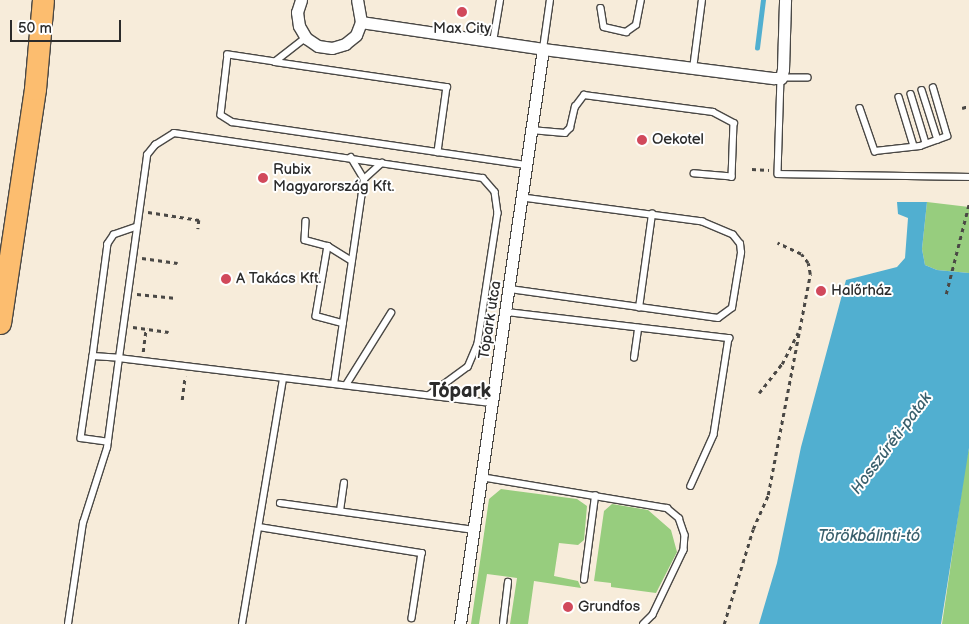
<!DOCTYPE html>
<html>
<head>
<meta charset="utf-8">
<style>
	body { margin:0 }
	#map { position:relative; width:969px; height:624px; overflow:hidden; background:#f7ecda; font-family:"Balsamiq Sans",sans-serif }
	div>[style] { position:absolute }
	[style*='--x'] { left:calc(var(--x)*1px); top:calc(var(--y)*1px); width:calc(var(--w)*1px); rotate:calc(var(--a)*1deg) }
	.green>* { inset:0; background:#97cd7e }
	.water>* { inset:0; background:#51afd0 }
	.stream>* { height:4.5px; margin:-2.25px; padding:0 2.25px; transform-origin:2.25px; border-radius:2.25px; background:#51afd0 }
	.path>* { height:2.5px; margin-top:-1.25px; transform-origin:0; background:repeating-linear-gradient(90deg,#4a4845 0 4px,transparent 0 8px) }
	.roads { filter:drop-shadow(1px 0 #4a4845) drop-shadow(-1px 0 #4a4845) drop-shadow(0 1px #4a4845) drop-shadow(0 -1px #4a4845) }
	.service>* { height:5.5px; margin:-2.75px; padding:0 2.75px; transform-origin:2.75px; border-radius:2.75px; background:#fff }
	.minor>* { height:11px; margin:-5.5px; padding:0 5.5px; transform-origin:5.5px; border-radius:5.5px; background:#fff }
	.motorway>* { height:21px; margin:-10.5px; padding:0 10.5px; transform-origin:10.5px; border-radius:10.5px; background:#fcbd6f }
	.dots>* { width:14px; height:14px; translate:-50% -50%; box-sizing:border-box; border:2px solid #fff; border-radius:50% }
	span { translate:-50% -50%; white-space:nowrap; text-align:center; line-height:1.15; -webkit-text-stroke:4px #fff; paint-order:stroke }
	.poi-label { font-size:15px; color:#2b2b2b }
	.left { translate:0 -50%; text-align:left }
	.street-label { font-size:15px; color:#2b2b2b }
	.water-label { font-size:16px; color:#3a606d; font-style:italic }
	.district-label { font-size:20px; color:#2b2b2b; font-weight:700 }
	.scale { position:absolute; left:10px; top:20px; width:111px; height:22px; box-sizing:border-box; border:2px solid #2b2b2b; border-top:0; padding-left:6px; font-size:15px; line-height:18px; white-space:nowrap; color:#2b2b2b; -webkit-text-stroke:4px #fff; paint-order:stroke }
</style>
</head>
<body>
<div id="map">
	<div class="green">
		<div style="clip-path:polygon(927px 202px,969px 207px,969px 273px,937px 270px,925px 265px,922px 249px)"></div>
		<div style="clip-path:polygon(969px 448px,969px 624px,942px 624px,966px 461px)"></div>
		<div style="clip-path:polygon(501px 489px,577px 499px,587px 506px,584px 540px,578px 545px,559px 543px,554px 576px,578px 581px,581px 588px,534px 581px,528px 624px,510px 624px,517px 578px,487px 574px,479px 624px,471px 624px,489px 499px)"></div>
		<div style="clip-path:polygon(612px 504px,648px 510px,671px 530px,677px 552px,656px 593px,611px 587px,611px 583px,594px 581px,604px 511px)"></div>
	</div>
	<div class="water">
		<div style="clip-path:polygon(897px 202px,927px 202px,922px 249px,925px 265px,937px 270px,969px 273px,969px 448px,941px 624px,759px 624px,777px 563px,801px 447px,846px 280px,897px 267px,905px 258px,908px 218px,898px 214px)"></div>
	</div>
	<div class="stream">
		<div style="--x:757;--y:48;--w:48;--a:-82.9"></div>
	</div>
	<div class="path">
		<div style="--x:962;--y:108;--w:7;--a:-16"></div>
		<div style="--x:752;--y:169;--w:17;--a:3"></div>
		<div style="--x:148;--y:212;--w:52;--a:8.9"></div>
		<div style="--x:199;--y:220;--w:9;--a:96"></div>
		<div style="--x:142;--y:258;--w:36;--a:8"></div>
		<div style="--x:137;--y:294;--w:37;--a:6"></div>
		<div style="--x:946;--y:294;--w:93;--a:-75.7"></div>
		<div style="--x:133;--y:327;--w:36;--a:8"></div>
		<div style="--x:143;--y:352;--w:24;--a:-83"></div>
		<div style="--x:759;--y:393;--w:37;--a:-52"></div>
		<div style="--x:782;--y:364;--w:35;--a:-63"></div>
		<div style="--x:182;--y:400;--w:24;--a:-83"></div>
		<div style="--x:724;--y:624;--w:99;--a:-73"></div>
		<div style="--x:753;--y:529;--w:37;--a:-66"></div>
		<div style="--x:768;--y:495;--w:225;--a:-79.2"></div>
		<div style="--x:810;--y:274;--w:11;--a:-100"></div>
		<div style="--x:808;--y:263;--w:11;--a:-128"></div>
		<div style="--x:801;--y:254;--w:26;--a:-155"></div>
	</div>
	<div class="roads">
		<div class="service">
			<div style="--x:601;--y:8;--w:19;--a:81"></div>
			<div style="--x:604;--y:27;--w:23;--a:13"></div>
			<div style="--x:626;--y:32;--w:12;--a:-35"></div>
			<div style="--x:636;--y:25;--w:25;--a:-79"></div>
			<div style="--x:306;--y:38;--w:39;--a:142"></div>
			<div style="--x:275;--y:62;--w:48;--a:-171.5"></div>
			<div style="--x:228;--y:55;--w:60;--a:96.7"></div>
			<div style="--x:221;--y:115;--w:13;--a:32"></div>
			<div style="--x:232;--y:122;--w:297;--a:8.3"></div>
			<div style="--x:493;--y:42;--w:43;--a:-80.5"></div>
			<div style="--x:543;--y:49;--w:49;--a:-81.9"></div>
			<div style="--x:275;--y:62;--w:174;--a:8.3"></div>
			<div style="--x:447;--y:87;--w:66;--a:97.9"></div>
			<div style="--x:693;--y:69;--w:70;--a:-82.6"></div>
			<div style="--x:808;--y:78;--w:27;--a:180"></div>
			<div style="--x:781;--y:78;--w:96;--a:91.8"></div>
			<div style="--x:778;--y:174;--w:191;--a:0.9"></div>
			<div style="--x:922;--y:90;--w:52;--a:72.3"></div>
			<div style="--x:911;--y:94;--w:51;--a:73"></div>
			<div style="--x:899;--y:97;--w:51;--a:73"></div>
			<div style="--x:860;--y:108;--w:46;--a:70.8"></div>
			<div style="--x:875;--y:151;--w:45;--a:-6.3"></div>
			<div style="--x:920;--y:146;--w:29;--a:-20"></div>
			<div style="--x:947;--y:136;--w:50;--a:-106.3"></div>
			<div style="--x:531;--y:130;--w:34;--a:5"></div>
			<div style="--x:565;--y:133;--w:7;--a:-45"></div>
			<div style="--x:570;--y:128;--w:22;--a:-77"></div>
			<div style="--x:575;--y:107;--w:15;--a:-53"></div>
			<div style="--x:584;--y:95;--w:130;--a:7.5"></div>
			<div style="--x:713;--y:112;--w:24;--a:28"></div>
			<div style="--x:734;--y:123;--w:54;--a:92.1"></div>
			<div style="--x:732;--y:177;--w:38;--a:-175"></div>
			<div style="--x:351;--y:157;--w:26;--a:59"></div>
			<div style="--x:306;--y:221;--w:19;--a:93"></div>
			<div style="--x:305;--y:240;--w:24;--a:15"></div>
			<div style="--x:328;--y:246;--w:28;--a:32"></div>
			<div style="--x:137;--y:227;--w:24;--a:161"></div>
			<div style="--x:114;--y:235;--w:11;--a:124"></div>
			<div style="--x:108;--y:244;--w:113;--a:97.6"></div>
			<div style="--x:93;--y:356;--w:26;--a:4"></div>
			<div style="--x:119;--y:358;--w:205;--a:-82.1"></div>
			<div style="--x:147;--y:155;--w:13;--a:-51"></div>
			<div style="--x:155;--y:145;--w:22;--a:-32"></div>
			<div style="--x:174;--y:133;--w:312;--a:8.3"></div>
			<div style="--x:483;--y:178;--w:18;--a:49"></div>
			<div style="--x:495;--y:192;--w:21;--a:82"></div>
			<div style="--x:498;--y:213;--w:133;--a:98.7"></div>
			<div style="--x:478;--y:344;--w:25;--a:113"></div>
			<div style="--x:468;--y:367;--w:47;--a:143.6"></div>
			<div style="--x:328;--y:246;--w:71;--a:99.7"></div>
			<div style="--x:316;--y:316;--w:28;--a:15"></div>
			<div style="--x:510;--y:289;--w:210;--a:7.9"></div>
			<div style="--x:718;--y:318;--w:17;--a:-36"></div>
			<div style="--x:732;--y:308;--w:56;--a:-80.7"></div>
			<div style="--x:741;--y:253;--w:9;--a:-96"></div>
			<div style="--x:740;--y:244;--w:11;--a:-128"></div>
			<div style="--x:733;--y:235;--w:33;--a:-157"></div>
			<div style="--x:703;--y:222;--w:183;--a:-172.4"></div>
			<div style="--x:639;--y:308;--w:95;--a:-82.1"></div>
			<div style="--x:507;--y:312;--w:224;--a:6.7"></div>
			<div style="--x:729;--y:338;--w:98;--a:98.8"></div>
			<div style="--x:714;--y:435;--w:56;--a:114.3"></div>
			<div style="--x:93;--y:356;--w:83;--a:98.3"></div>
			<div style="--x:81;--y:438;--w:27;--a:8"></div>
			<div style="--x:634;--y:358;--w:30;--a:-82"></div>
			<div style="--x:334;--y:384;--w:207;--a:-81.7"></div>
			<div style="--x:364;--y:179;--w:24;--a:-42"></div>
			<div style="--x:346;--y:385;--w:85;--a:-58"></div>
			<div style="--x:481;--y:477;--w:189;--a:9.5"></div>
			<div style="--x:667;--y:508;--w:16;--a:40"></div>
			<div style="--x:679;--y:518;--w:18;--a:71"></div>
			<div style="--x:685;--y:535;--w:15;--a:94"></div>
			<div style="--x:684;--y:550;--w:72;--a:115.5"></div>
			<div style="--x:653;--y:615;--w:13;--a:135"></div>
			<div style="--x:280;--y:503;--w:196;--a:7.9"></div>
			<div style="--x:340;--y:511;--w:28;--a:-82"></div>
			<div style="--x:259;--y:527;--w:165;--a:9.1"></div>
			<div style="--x:422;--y:553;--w:66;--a:98.7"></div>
			<div style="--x:584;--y:580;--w:85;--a:-82.5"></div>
			<div style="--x:68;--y:624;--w:102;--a:-81.6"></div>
			<div style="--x:83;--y:523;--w:79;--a:-72.3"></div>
			<div style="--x:107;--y:448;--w:91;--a:-82.4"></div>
			<div style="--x:119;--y:358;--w:376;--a:6.9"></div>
			<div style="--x:242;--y:624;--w:248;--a:-80.5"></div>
			<div style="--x:503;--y:624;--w:42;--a:-83.2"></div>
		</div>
		<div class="minor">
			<div style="--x:301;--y:0;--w:13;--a:108"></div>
			<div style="--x:297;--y:12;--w:14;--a:82"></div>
			<div style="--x:299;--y:26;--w:14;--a:60"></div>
			<div style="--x:306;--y:38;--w:14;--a:34"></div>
			<div style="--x:318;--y:46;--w:14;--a:8"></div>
			<div style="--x:332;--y:48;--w:14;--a:-17"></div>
			<div style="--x:345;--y:44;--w:14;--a:-39"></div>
			<div style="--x:356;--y:35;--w:14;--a:-69"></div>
			<div style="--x:361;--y:22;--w:22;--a:-100"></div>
			<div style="--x:361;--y:22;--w:184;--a:8.4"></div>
			<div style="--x:543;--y:49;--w:233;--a:7.2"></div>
			<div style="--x:774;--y:78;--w:7;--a:0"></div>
			<div style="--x:781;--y:78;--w:9;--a:-77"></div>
			<div style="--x:783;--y:69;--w:69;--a:-88.3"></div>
			<div style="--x:460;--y:624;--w:581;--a:-81.79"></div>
		</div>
		<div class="motorway">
			<div style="--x:0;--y:323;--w:237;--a:-81.5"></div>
			<div style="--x:35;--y:89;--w:89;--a:-84.9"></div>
		</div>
	</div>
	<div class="dots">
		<div style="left:462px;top:12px;background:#d1495b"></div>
		<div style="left:642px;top:140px;background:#d1495b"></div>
		<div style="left:263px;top:178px;background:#d1495b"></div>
		<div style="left:226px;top:279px;background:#d1495b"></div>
		<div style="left:821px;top:291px;background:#d1495b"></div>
		<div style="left:568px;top:607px;background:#d1495b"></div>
	</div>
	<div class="poi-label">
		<span style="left:462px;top:29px">Max City</span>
		<span class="left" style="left:652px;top:140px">Oekotel</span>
		<span class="left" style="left:273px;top:178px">Rubix<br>Magyarország Kft.</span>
		<span class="left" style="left:236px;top:279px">A Takács Kft.</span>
		<span class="left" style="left:831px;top:291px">Halőrház</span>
		<span class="left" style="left:578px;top:607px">Grundfos</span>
	</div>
	<div class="street-label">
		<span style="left:490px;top:320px;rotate:-81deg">Tópark utca</span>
	</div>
	<div class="water-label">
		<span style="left:892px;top:444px;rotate:-53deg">Hosszúréti-patak</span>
		<span style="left:869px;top:537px">Törökbálinti-tó</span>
	</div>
	<div class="district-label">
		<span style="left:460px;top:391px">Tópark</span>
	</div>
	<div class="scale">50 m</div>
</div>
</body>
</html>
